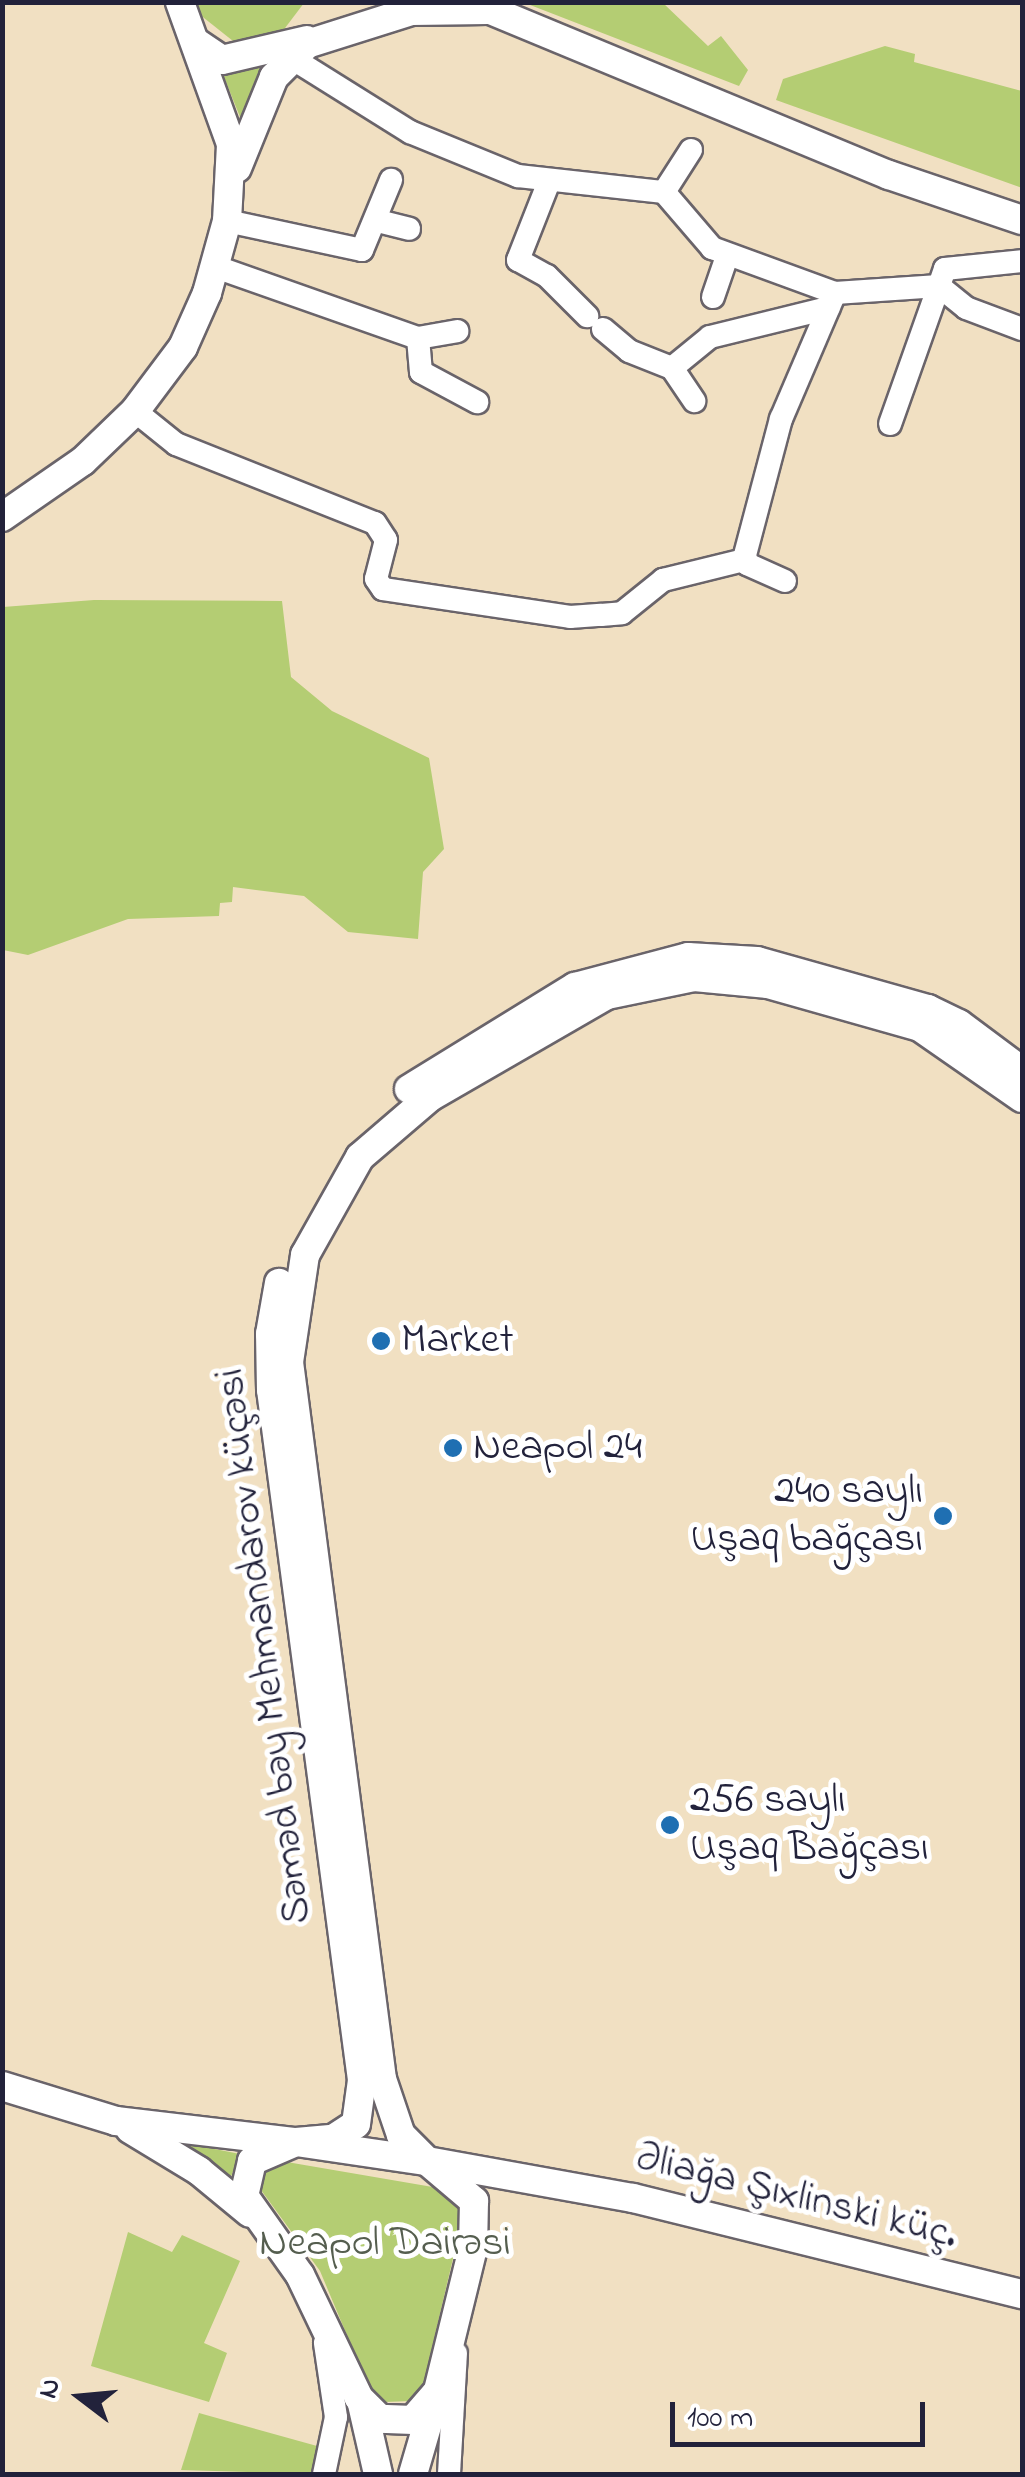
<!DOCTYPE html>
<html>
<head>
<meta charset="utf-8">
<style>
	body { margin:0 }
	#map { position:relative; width:1025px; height:2477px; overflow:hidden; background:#f1e0c2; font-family:"Indie Flower",sans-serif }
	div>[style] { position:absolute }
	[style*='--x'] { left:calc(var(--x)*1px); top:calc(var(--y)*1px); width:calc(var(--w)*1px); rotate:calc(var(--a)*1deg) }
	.green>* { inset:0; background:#b4cd73 }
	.roads { filter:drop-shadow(2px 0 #6a646a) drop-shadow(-2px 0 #6a646a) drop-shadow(0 2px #6a646a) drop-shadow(0 -2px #6a646a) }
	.minor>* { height:22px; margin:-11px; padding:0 11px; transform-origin:11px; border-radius:11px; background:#fff }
	.major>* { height:28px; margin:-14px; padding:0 14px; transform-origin:14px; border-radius:14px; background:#fff }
	.dots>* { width:28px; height:28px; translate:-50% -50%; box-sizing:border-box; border:5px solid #fff; border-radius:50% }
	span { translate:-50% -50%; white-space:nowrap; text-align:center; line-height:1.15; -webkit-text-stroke:10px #fff; paint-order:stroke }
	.poi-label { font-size:42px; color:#22223b }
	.left { translate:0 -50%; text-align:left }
	.right { translate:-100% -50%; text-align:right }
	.street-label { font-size:42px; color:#22223b }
	.park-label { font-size:42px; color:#555e4f }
	.frame { position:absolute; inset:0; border:5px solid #22223b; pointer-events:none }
	.north { position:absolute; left:30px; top:2347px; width:100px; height:100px; -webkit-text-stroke:8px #fff; paint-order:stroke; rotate:286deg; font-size:28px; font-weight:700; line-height:40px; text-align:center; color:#22223b }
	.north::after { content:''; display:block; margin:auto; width:35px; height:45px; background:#22223b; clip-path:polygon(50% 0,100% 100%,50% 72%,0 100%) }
	.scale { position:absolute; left:670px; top:2402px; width:255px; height:45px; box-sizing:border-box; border:5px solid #22223b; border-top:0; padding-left:12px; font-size:30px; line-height:35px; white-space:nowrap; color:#22223b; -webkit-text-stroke:8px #fff; paint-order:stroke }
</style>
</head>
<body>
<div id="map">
	<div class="green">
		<div style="clip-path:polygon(197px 3px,304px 3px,279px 36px,233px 41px,199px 14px)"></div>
		<div style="clip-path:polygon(525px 3px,663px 3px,708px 46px,721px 36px,748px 70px,739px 86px)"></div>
		<div style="clip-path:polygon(885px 46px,915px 54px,914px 62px,1022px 91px,1022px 188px,776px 100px,783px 79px)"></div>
		<div style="clip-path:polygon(278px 54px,244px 127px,222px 72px)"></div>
		<div style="clip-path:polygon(94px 600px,282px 601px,291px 677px,332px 711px,429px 758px,444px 849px,423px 872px,418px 939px,348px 932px,304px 896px,233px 887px,232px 902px,220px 903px,219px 916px,128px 919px,28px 955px,3px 950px,3px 607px)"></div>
		<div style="clip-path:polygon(164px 2139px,240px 2154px,230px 2179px)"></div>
		<div style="clip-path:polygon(281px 2161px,456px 2191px,463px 2216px,423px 2386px,411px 2401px,385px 2402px,370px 2390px,320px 2271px,261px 2190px,264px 2170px)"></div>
		<div style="clip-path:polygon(128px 2232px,172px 2252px,182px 2235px,240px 2261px,204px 2343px,227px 2353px,209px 2402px,91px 2366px)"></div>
		<div style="clip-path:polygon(199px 2413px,317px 2446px,311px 2474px,181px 2470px)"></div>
	</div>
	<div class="roads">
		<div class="minor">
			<div style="--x:290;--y:57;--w:142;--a:32"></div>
			<div style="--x:410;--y:132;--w:117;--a:22.2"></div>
			<div style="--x:518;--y:176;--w:147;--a:6.3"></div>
			<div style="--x:664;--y:192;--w:74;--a:49.4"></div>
			<div style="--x:712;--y:248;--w:131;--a:20.1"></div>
			<div style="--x:835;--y:293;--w:104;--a:-3.9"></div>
			<div style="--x:939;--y:286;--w:18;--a:-71"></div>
			<div style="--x:945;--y:269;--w:77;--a:-5.9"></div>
			<div style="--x:548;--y:184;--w:82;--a:111.5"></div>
			<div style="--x:518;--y:260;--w:33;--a:29"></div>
			<div style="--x:547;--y:276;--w:57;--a:45"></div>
			<div style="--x:664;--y:192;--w:50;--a:-57.3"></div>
			<div style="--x:227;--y:221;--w:138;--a:12.1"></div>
			<div style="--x:362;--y:250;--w:76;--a:-67.5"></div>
			<div style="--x:378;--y:221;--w:32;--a:14"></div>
			<div style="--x:216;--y:267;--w:214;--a:19.4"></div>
			<div style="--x:418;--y:338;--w:34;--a:85"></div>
			<div style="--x:421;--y:372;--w:64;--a:28.2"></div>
			<div style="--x:713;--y:297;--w:43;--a:-71.1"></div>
			<div style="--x:603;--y:329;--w:34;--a:40"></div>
			<div style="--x:629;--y:351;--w:46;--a:21.6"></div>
			<div style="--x:672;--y:368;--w:40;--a:56"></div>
			<div style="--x:418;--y:338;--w:40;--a:-10"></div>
			<div style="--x:672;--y:368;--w:49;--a:-39.2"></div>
			<div style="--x:710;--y:337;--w:122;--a:-13.8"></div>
			<div style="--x:135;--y:411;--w:53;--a:38.8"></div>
			<div style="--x:176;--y:444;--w:214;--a:21.7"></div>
			<div style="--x:375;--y:523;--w:20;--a:57"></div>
			<div style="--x:386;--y:540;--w:40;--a:104.4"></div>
			<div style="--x:376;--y:579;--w:12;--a:55"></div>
			<div style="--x:383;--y:589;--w:189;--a:8.5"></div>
			<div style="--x:570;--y:617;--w:31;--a:-4"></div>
			<div style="--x:601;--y:615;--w:21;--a:-5"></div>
			<div style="--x:622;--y:613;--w:53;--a:-38.8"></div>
			<div style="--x:663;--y:580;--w:83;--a:-13.9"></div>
			<div style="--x:890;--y:424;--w:146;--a:-70.5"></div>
			<div style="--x:939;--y:286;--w:35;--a:39"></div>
			<div style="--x:966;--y:308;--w:60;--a:20.6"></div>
			<div style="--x:785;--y:581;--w:42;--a:-155.9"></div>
			<div style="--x:747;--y:564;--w:9;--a:-103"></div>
			<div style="--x:745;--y:555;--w:141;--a:-75.2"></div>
			<div style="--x:781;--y:419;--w:137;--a:-66.8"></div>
			<div style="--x:324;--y:2474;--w:58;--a:-78.1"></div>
			<div style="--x:336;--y:2417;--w:75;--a:-98.5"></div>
			<div style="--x:449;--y:2474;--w:121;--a:-86.7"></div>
		</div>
		<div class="major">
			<div style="--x:471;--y:2;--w:452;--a:22.5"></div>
			<div style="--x:889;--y:175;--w:140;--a:18.7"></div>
			<div style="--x:197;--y:43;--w:30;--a:34"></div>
			<div style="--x:222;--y:60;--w:87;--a:-13.2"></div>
			<div style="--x:237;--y:168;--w:98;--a:-67.9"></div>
			<div style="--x:274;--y:77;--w:47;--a:-45"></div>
			<div style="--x:307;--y:44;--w:109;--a:-17.6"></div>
			<div style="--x:411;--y:11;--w:77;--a:-0.7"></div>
			<div style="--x:2;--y:517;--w:98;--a:-34.7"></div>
			<div style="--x:83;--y:461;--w:72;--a:-43.9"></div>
			<div style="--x:135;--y:411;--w:80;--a:-53.1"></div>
			<div style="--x:183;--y:347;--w:59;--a:-66"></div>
			<div style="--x:207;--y:293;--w:75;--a:-74.5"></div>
			<div style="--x:227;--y:221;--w:77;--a:-87"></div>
			<div style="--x:231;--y:144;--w:151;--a:-109.8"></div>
			<div style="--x:409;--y:1089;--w:195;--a:-31.6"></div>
			<div style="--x:575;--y:987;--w:117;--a:-14.9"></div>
			<div style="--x:688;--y:957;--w:69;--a:3.3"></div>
			<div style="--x:757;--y:961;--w:178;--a:15.7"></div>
			<div style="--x:928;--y:1009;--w:34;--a:26"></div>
			<div style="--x:959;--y:1024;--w:79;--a:36.7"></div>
			<div style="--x:1022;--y:1098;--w:124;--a:-145.2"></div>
			<div style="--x:920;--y:1027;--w:158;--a:-164.2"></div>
			<div style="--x:768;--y:984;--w:74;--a:-174.6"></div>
			<div style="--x:694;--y:977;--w:89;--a:168.3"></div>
			<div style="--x:607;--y:995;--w:204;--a:150"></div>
			<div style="--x:430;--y:1097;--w:92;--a:139.4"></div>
			<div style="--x:360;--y:1157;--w:112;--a:119.3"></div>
			<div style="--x:305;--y:1255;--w:108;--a:98.5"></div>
			<div style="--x:289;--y:1362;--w:723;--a:82.61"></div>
			<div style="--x:382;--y:2079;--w:59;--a:71.3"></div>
			<div style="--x:401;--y:2135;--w:37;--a:45"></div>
			<div style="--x:427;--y:2161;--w:209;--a:10.2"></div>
			<div style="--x:633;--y:2198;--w:401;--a:13.9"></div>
			<div style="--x:2;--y:2086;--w:119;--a:17.1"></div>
			<div style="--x:116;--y:2121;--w:181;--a:6.7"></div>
			<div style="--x:296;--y:2142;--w:37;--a:-5"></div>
			<div style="--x:333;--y:2139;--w:27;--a:-33"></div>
			<div style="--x:356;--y:2124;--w:44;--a:-82.2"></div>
			<div style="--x:362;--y:2080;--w:696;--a:-97.51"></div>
			<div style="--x:271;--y:1390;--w:56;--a:-91"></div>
			<div style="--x:270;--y:1334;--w:52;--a:-80"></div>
			<div style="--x:130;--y:2129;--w:81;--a:31.3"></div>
			<div style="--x:199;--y:2171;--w:66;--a:39.5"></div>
			<div style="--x:296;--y:2142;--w:132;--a:8.3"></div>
			<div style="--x:427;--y:2161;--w:62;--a:40.4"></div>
			<div style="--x:474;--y:2201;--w:47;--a:91.2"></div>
			<div style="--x:473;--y:2248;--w:147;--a:103.8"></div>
			<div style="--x:438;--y:2391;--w:38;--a:131"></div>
			<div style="--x:413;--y:2420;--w:33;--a:-178"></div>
			<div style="--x:380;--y:2419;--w:30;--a:-135"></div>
			<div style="--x:359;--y:2398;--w:136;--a:-115.6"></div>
			<div style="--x:300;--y:2275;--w:97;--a:-125.3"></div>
			<div style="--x:244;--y:2196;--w:36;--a:-77"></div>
			<div style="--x:252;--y:2161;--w:48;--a:-23.4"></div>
			<div style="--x:362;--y:2404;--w:72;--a:77.1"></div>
			<div style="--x:413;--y:2474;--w:78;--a:-73.7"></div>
		</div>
	</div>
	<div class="dots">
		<div style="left:381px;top:1341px;background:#1f6fb2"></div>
		<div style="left:453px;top:1448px;background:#1f6fb2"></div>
		<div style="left:943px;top:1516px;background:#1f6fb2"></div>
		<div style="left:670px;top:1825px;background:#1f6fb2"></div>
	</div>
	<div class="poi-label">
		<span class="left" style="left:401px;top:1341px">Market</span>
		<span class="left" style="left:473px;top:1448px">Neapol 24</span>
		<span class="right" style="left:923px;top:1516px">240 saylı<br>Uşaq bağçası</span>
		<span class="left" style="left:690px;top:1825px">256 saylı<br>Uşaq Bağçası</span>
	</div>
	<div class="street-label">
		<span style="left:265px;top:1646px;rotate:-97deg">Səməd bəy Mehmandarov küçəsi</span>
		<span style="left:796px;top:2197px;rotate:14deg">Əliağa Şıxlinski küç.</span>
	</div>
	<div class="park-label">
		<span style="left:385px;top:2244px">Neapol Dairəsi</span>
	</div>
	<div class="frame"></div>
	<div class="north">N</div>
	<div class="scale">100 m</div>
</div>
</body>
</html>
